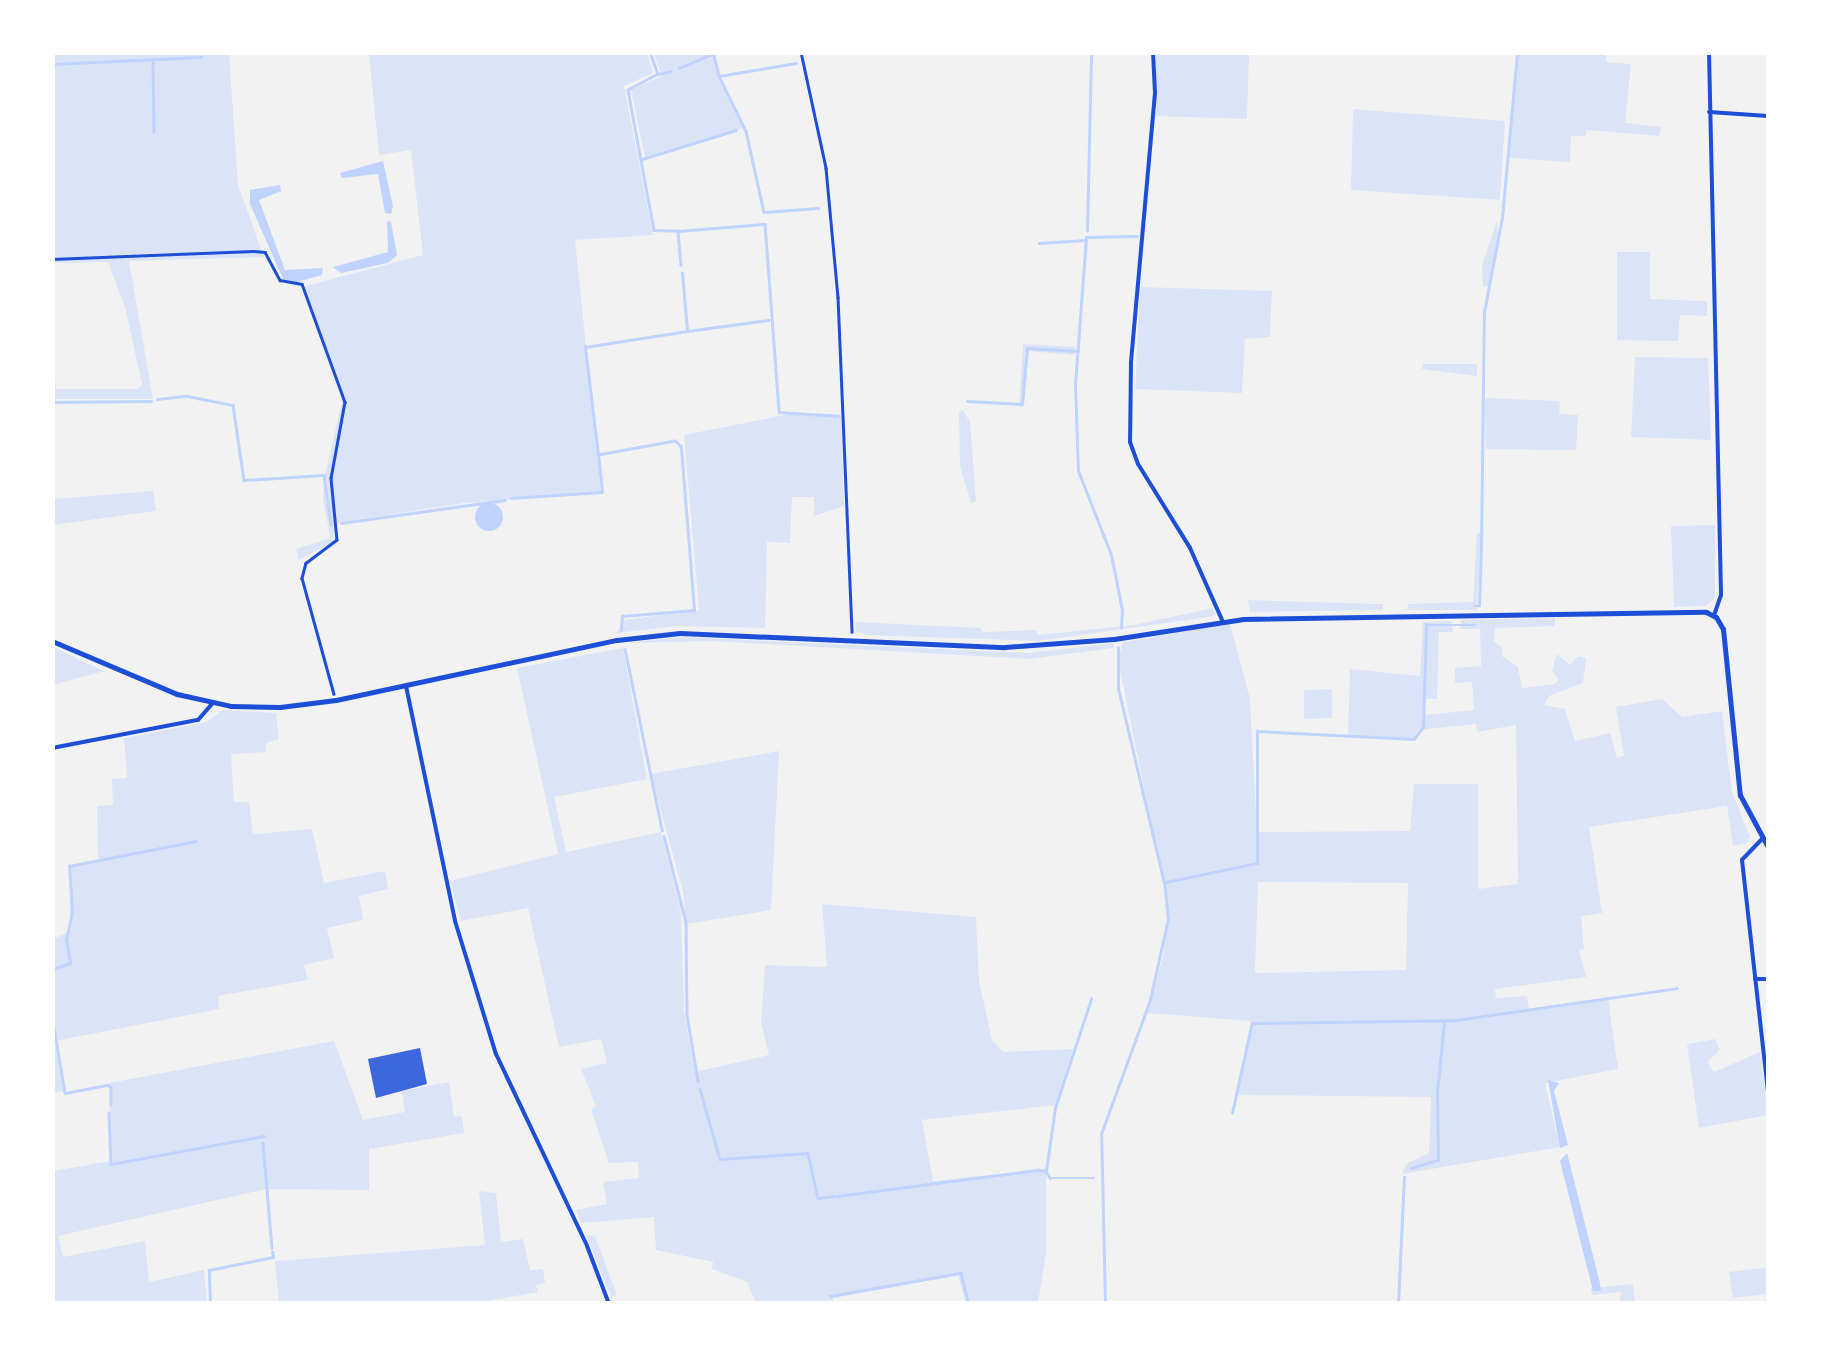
<!DOCTYPE html>
<html>
<head>
<meta charset="utf-8">
<style>
	body { margin:0 }
	#map { position:relative; width:1821px; height:1356px; overflow:hidden; background:#f2f2f2; font-family:"Fira Sans",sans-serif }
	div>[style] { position:absolute }
	[style*='--x'] { left:calc(var(--x)*1px); top:calc(var(--y)*1px); width:calc(var(--w)*1px); rotate:calc(var(--a)*1deg) }
	.green>* { inset:0; background:#dbe4f7 }
	.water>* { inset:0; background:#bfd3fe }
	.round { border-radius:50% }
	.stream>* { height:2.5px; margin:-1.25px; padding:0 1.25px; transform-origin:1.25px; border-radius:1.25px; background:#bfd3fe }
	.building>* { inset:0; background:#3d67dc }
	.path>* { height:2.5px; margin:-1.25px; padding:0 1.25px; transform-origin:1.25px; border-radius:1.25px; background:#1d4ed8 }
	.minor>* { height:4px; margin:-2px; padding:0 2px; transform-origin:2px; border-radius:2px; background:#1d4ed8 }
	.secondary>* { height:5px; margin:-2.5px; padding:0 2.5px; transform-origin:2.5px; border-radius:2.5px; background:#1d4ed8 }
	span { translate:-50% -50%; white-space:nowrap; text-align:center; line-height:1.15; -webkit-text-stroke:10px #fff; paint-order:stroke }
	.frame { position:absolute; inset:0; border:55px solid #fff; pointer-events:none }
</style>
</head>
<body>
<div id="map">
	<div class="green">
		<div style="clip-path:polygon(53px 53px,229px 53px,238px 185px,264px 257px,129px 261px,153px 399px,53px 399px,52px 340px,56px 389px,138px 389px,142px 384px,125px 307px,108px 262px,53px 263px)"></div>
		<div style="clip-path:polygon(369px 53px,647px 53px,653px 73px,624px 86px,653px 235px,575px 240px,601px 493px,464px 503px,335px 523px,332px 543px,299px 560px,296px 549px,331px 538px,323px 502px,324px 479px,342px 402px,333px 365px,302px 287px,423px 255px,411px 150px,379px 155px)"></div>
		<div style="clip-path:polygon(653px 53px,715px 53px,723px 84px,744px 128px,645px 157px,631px 90px,662px 76px)"></div>
		<div style="clip-path:polygon(1518px 53px,1593px 53px,1606px 55px,1606px 62px,1631px 64px,1625px 123px,1661px 127px,1659px 136px,1587px 130px,1585px 136px,1571px 136px,1570px 162px,1509px 158px)"></div>
		<div style="clip-path:polygon(1249px 54px,1247px 119px,1156px 116px,1156px 55px)"></div>
		<div style="clip-path:polygon(1353px 109px,1505px 121px,1500px 200px,1351px 190px)"></div>
		<div style="clip-path:polygon(1497px 221px,1499px 245px,1490px 286px,1483px 287px,1482px 265px)"></div>
		<div style="clip-path:polygon(1617px 252px,1650px 252px,1650px 299px,1707px 301px,1707px 316px,1680px 315px,1678px 341px,1617px 340px)"></div>
		<div style="clip-path:polygon(1140px 287px,1272px 291px,1270px 337px,1245px 339px,1242px 393px,1135px 389px)"></div>
		<div style="clip-path:polygon(1023px 344px,1075px 347px,1074px 355px,1029px 351px,1023px 407px,1019px 406px)"></div>
		<div style="clip-path:polygon(1635px 357px,1708px 358px,1711px 440px,1631px 437px)"></div>
		<div style="clip-path:polygon(1423px 364px,1477px 364px,1477px 376px,1422px 369px)"></div>
		<div style="clip-path:polygon(1485px 398px,1560px 401px,1559px 414px,1578px 415px,1576px 450px,1486px 449px)"></div>
		<div style="clip-path:polygon(963px 410px,970px 422px,976px 501px,971px 503px,960px 466px,959px 412px)"></div>
		<div style="clip-path:polygon(790px 414px,841px 414px,844px 506px,814px 516px,814px 497px,792px 497px,790px 543px,767px 542px,765px 628px,676px 626px,617px 633px,624px 620px,699px 610px,684px 435px)"></div>
		<div style="clip-path:polygon(153px 491px,156px 511px,53px 525px,53px 499px)"></div>
		<div style="clip-path:polygon(1715px 525px,1715px 598px,1705px 606px,1674px 607px,1671px 526px)"></div>
		<div style="clip-path:polygon(1477px 533px,1481px 533px,1477px 610px,1407px 610px,1408px 604px,1473px 602px)"></div>
		<div style="clip-path:polygon(1248px 600px,1376px 604px,1383px 604px,1383px 610px,1250px 612px)"></div>
		<div style="clip-path:polygon(1214px 608px,1215px 616px,1038px 641px,866px 635px,856px 631px,855px 622px,981px 628px,983px 632px,1036px 630px,1038px 635px,1134px 625px)"></div>
		<div style="clip-path:polygon(evenodd,1555px 618px,1555px 626px,1495px 628px,1494px 641px,1502px 648px,1502px 656px,1518px 667px,1522px 688px,1555px 684px,1558px 680px,1552px 670px,1557px 654px,1570px 665px,1578px 656px,1586px 658px,1583px 683px,1549px 696px,1544px 705px,1565px 709px,1575px 741px,1610px 733px,1617px 758px,1624px 756px,1616px 707px,1662px 699px,1682px 717px,1722px 711px,1732px 792px,1750px 837px,1746px 843px,1733px 846px,1727px 806px,1589px 827px,1602px 913px,1581px 916px,1584px 949px,1579px 950px,1586px 977px,1495px 989px,1496px 998px,1527px 996px,1529px 1011px,1608px 998px,1618px 1069px,1545px 1083px,1560px 1147px,1402px 1174px,1406px 1164px,1429px 1153px,1431px 1097px,1235px 1095px,1251px 1021px,1147px 1013px,1163px 957px,1169px 910px,1118px 660px,1123px 642px,1230px 624px,1250px 699px,1257px 832px,1410px 831px,1414px 784px,1478px 784px,1478px 889px,1518px 884px,1516px 725px,1477px 732px,1476px 724px,1418px 730px,1415px 741px,1348px 736px,1350px 669px,1420px 676px,1423px 622px,1452px 621px,1453px 632px,1439px 632px,1437px 699px,1425px 699px,1424px 715px,1474px 710px,1472px 682px,1455px 683px,1455px 668px,1481px 666px,1480px 629px,1460px 629px,1461px 620px,1555px 618px,1258px 882px,1408px 883px,1406px 970px,1255px 973px,1258px 882px)"></div>
		<div style="clip-path:polygon(682px 637px,1029px 653px,1114px 643px,1113px 648px,1030px 659px,713px 641px,627px 643px)"></div>
		<div style="clip-path:polygon(53px 647px,104px 671px,53px 685px)"></div>
		<div style="clip-path:polygon(623px 648px,647px 779px,554px 797px,566px 852px,661px 832px,681px 912px,684px 1010px,695px 1072px,769px 1055px,761px 1023px,765px 965px,827px 967px,822px 904px,976px 917px,979px 981px,992px 1040px,1003px 1052px,1073px 1049px,1057px 1105px,922px 1120px,933px 1181px,1046px 1169px,1046px 1253px,1038px 1303px,966px 1303px,958px 1275px,833px 1298px,833px 1303px,756px 1303px,747px 1282px,712px 1269px,713px 1262px,656px 1250px,654px 1217px,581px 1223px,576px 1210px,607px 1204px,603px 1182px,639px 1178px,638px 1162px,609px 1163px,591px 1109px,596px 1106px,581px 1069px,607px 1063px,601px 1039px,559px 1047px,528px 908px,461px 921px,450px 881px,558px 854px,517px 668px)"></div>
		<div style="clip-path:polygon(1332px 689px,1332px 718px,1304px 719px,1304px 690px)"></div>
		<div style="clip-path:polygon(223px 710px,276px 713px,279px 739px,266px 743px,266px 752px,231px 754px,234px 802px,249px 802px,253px 834px,312px 829px,324px 883px,385px 871px,388px 889px,359px 896px,363px 920px,327px 928px,334px 958px,304px 965px,308px 980px,218px 996px,219px 1009px,55px 1041px,63px 1091px,53px 1093px,53px 939px,70px 931px,70px 867px,98px 861px,97px 806px,113px 805px,112px 779px,127px 778px,124px 738px,206px 722px)"></div>
		<div style="clip-path:polygon(779px 751px,771px 910px,686px 924px,683px 892px,651px 774px)"></div>
		<div style="clip-path:polygon(1716px 1039px,1719px 1050px,1708px 1062px,1714px 1072px,1760px 1052px,1768px 1115px,1699px 1128px,1687px 1044px)"></div>
		<div style="clip-path:polygon(334px 1041px,363px 1120px,405px 1112px,402px 1091px,449px 1082px,454px 1117px,462px 1116px,464px 1133px,369px 1149px,369px 1190px,266px 1189px,58px 1236px,63px 1257px,145px 1241px,149px 1282px,204px 1270px,207px 1303px,53px 1303px,53px 1171px,111px 1161px,109px 1083px)"></div>
		<div style="clip-path:polygon(479px 1191px,496px 1193px,501px 1242px,523px 1239px,530px 1270px,543px 1269px,545px 1283px,536px 1285px,538px 1292px,475px 1303px,279px 1303px,275px 1261px,485px 1245px)"></div>
		<div style="clip-path:polygon(586px 1235px,595px 1236px,617px 1295px,611px 1297px)"></div>
		<div style="clip-path:polygon(1768px 1267px,1768px 1294px,1733px 1298px,1729px 1272px)"></div>
		<div style="clip-path:polygon(1633px 1284px,1635px 1303px,1619px 1303px,1621px 1292px,1592px 1295px,1591px 1288px)"></div>
	</div>
	<div class="water">
		<div style="clip-path:polygon(383px 161px,393px 206px,391px 214px,385px 213px,378px 174px,342px 178px,340px 173px)"></div>
		<div style="clip-path:polygon(280px 185px,281px 191px,259px 200px,285px 270px,323px 268px,322px 275px,297px 282px,283px 279px,250px 204px,250px 190px)"></div>
		<div style="clip-path:polygon(387px 221px,391px 222px,397px 255px,388px 263px,341px 273px,333px 267px,388px 252px)"></div>
		<div class="round" style="left:475px;top:503px;width:28px;height:28px"></div>
		<div style="clip-path:polygon(1548px 1080px,1559px 1083px,1554px 1091px,1568px 1145px,1560px 1148px)"></div>
		<div style="clip-path:polygon(1567px 1153px,1600px 1283px,1601px 1291px,1593px 1291px,1560px 1161px)"></div>
	</div>
	<div class="stream">
		<div style="--x:650;--y:52;--w:23;--a:70"></div>
		<div style="--x:658;--y:74;--w:34;--a:152"></div>
		<div style="--x:628;--y:90;--w:142;--a:79.5"></div>
		<div style="--x:654;--y:230;--w:24;--a:2"></div>
		<div style="--x:678;--y:231;--w:34;--a:85"></div>
		<div style="--x:714;--y:56;--w:21;--a:76"></div>
		<div style="--x:719;--y:76;--w:78;--a:-9.6"></div>
		<div style="--x:153;--y:62;--w:69;--a:89.2"></div>
		<div style="--x:52;--y:64;--w:149;--a:-2.7"></div>
		<div style="--x:679;--y:68;--w:41;--a:-22.8"></div>
		<div style="--x:658;--y:74;--w:13;--a:-13"></div>
		<div style="--x:719;--y:76;--w:61;--a:63.9"></div>
		<div style="--x:746;--y:131;--w:83;--a:77.5"></div>
		<div style="--x:764;--y:212;--w:54;--a:-4.2"></div>
		<div style="--x:642;--y:159;--w:98;--a:-17.1"></div>
		<div style="--x:678;--y:231;--w:87;--a:-4.6"></div>
		<div style="--x:765;--y:224;--w:189;--a:85.7"></div>
		<div style="--x:779;--y:412;--w:59;--a:3.9"></div>
		<div style="--x:1087;--y:231;--w:179;--a:-88.7"></div>
		<div style="--x:1039;--y:243;--w:47;--a:-3.7"></div>
		<div style="--x:687;--y:331;--w:82;--a:-7.7"></div>
		<div style="--x:157;--y:399;--w:30;--a:-6"></div>
		<div style="--x:187;--y:396;--w:47;--a:11.1"></div>
		<div style="--x:233;--y:405;--w:76;--a:81.7"></div>
		<div style="--x:244;--y:480;--w:80;--a:-3.6"></div>
		<div style="--x:324;--y:475;--w:50;--a:82"></div>
		<div style="--x:967;--y:401;--w:55;--a:3.1"></div>
		<div style="--x:1022;--y:404;--w:56;--a:-84.9"></div>
		<div style="--x:1027;--y:348;--w:51;--a:3.4"></div>
		<div style="--x:52;--y:402;--w:99;--a:-0.6"></div>
		<div style="--x:511;--y:498;--w:91;--a:-3.8"></div>
		<div style="--x:602;--y:492;--w:37;--a:-96"></div>
		<div style="--x:341;--y:523;--w:165;--a:-8"></div>
		<div style="--x:1475;--y:606;--w:4;--a:0"></div>
		<div style="--x:1479;--y:606;--w:57;--a:-88"></div>
		<div style="--x:1481;--y:549;--w:237;--a:-89.3"></div>
		<div style="--x:1484;--y:312;--w:96;--a:-79.2"></div>
		<div style="--x:1502;--y:218;--w:167;--a:-84.8"></div>
		<div style="--x:1121;--y:628;--w:18;--a:-87"></div>
		<div style="--x:1122;--y:610;--w:56;--a:-101.3"></div>
		<div style="--x:1111;--y:555;--w:90;--a:-111.4"></div>
		<div style="--x:1078;--y:471;--w:87;--a:-92"></div>
		<div style="--x:1075;--y:384;--w:147;--a:-85.7"></div>
		<div style="--x:1086;--y:237;--w:51;--a:-1.1"></div>
		<div style="--x:621;--y:630;--w:14;--a:-86"></div>
		<div style="--x:622;--y:616;--w:72;--a:-4.8"></div>
		<div style="--x:694;--y:610;--w:164;--a:-94.6"></div>
		<div style="--x:681;--y:447;--w:8;--a:-135"></div>
		<div style="--x:675;--y:441;--w:78;--a:169.7"></div>
		<div style="--x:598;--y:455;--w:109;--a:-96.9"></div>
		<div style="--x:585;--y:347;--w:103;--a:-8.9"></div>
		<div style="--x:687;--y:331;--w:58;--a:-94.9"></div>
		<div style="--x:625;--y:649;--w:185;--a:78.4"></div>
		<div style="--x:664;--y:836;--w:89;--a:75.7"></div>
		<div style="--x:686;--y:922;--w:93;--a:89.4"></div>
		<div style="--x:687;--y:1015;--w:67;--a:80.5"></div>
		<div style="--x:1166;--y:882;--w:93;--a:-11.8"></div>
		<div style="--x:1257;--y:863;--w:132;--a:-90"></div>
		<div style="--x:1257;--y:731;--w:157;--a:2.9"></div>
		<div style="--x:1414;--y:739;--w:15;--a:-53"></div>
		<div style="--x:1423;--y:727;--w:102;--a:-88.3"></div>
		<div style="--x:1426;--y:625;--w:49;--a:0"></div>
		<div style="--x:52;--y:969;--w:19;--a:-18"></div>
		<div style="--x:70;--y:963;--w:24;--a:-99"></div>
		<div style="--x:66;--y:939;--w:28;--a:-77"></div>
		<div style="--x:72;--y:912;--w:46;--a:-93.7"></div>
		<div style="--x:69;--y:866;--w:129;--a:-11.1"></div>
		<div style="--x:52;--y:1015;--w:79;--a:80.5"></div>
		<div style="--x:65;--y:1093;--w:43;--a:-10.8"></div>
		<div style="--x:107;--y:1085;--w:4;--a:27"></div>
		<div style="--x:111;--y:1087;--w:17;--a:90"></div>
		<div style="--x:700;--y:1089;--w:73;--a:74.1"></div>
		<div style="--x:720;--y:1159;--w:88;--a:-3.9"></div>
		<div style="--x:808;--y:1153;--w:46;--a:77.5"></div>
		<div style="--x:818;--y:1198;--w:16;--a:-7"></div>
		<div style="--x:109;--y:1113;--w:51;--a:87.8"></div>
		<div style="--x:111;--y:1164;--w:155;--a:-10.4"></div>
		<div style="--x:1232;--y:1113;--w:92;--a:-77.5"></div>
		<div style="--x:1252;--y:1023;--w:204;--a:-0.8"></div>
		<div style="--x:1456;--y:1020;--w:223;--a:-8.2"></div>
		<div style="--x:263;--y:1143;--w:105;--a:85.1"></div>
		<div style="--x:1411;--y:1168;--w:28;--a:-17"></div>
		<div style="--x:1438;--y:1160;--w:68;--a:-90.8"></div>
		<div style="--x:1437;--y:1092;--w:70;--a:-84.3"></div>
		<div style="--x:1046;--y:1171;--w:64;--a:-81.9"></div>
		<div style="--x:1055;--y:1108;--w:115;--a:-71.7"></div>
		<div style="--x:837;--y:1196;--w:203;--a:-7.4"></div>
		<div style="--x:1038;--y:1170;--w:8;--a:7"></div>
		<div style="--x:1046;--y:1171;--w:8;--a:60"></div>
		<div style="--x:1050;--y:1178;--w:44;--a:0"></div>
		<div style="--x:830;--y:1296;--w:133;--a:-10"></div>
		<div style="--x:961;--y:1273;--w:32;--a:76"></div>
		<div style="--x:210;--y:1304;--w:34;--a:-92"></div>
		<div style="--x:209;--y:1270;--w:65;--a:-11.5"></div>
		<div style="--x:273;--y:1257;--w:5;--a:-101"></div>
		<div style="--x:1105;--y:1304;--w:170;--a:-91.3"></div>
		<div style="--x:1101;--y:1134;--w:143;--a:-69.9"></div>
		<div style="--x:1150;--y:1000;--w:83;--a:-77.5"></div>
		<div style="--x:1168;--y:919;--w:36;--a:-96"></div>
		<div style="--x:1164;--y:883;--w:199;--a:-103.3"></div>
		<div style="--x:1118;--y:689;--w:41;--a:-90"></div>
		<div style="--x:1398;--y:1304;--w:127;--a:-87.3"></div>
	</div>
	<div class="building">
		<div style="clip-path:polygon(420px 1048px,427px 1084px,376px 1098px,368px 1059px)"></div>
	</div>
	<div class="path">
		<div style="--x:801;--y:52;--w:119;--a:77.8"></div>
		<div style="--x:826;--y:168;--w:130;--a:84.7"></div>
		<div style="--x:838;--y:297;--w:335;--a:87.6"></div>
		<div style="--x:52;--y:259;--w:201;--a:-2.3"></div>
		<div style="--x:253;--y:251;--w:12;--a:5"></div>
		<div style="--x:265;--y:252;--w:32;--a:62"></div>
		<div style="--x:280;--y:280;--w:22;--a:10"></div>
		<div style="--x:302;--y:284;--w:126;--a:70"></div>
		<div style="--x:345;--y:402;--w:77;--a:100.4"></div>
		<div style="--x:331;--y:478;--w:62;--a:84.5"></div>
		<div style="--x:337;--y:540;--w:39;--a:143"></div>
		<div style="--x:306;--y:563;--w:16;--a:105"></div>
		<div style="--x:302;--y:578;--w:120;--a:74.6"></div>
	</div>
	<div class="minor">
		<div style="--x:1153;--y:52;--w:41;--a:87.2"></div>
		<div style="--x:1155;--y:93;--w:271;--a:95.1"></div>
		<div style="--x:1131;--y:363;--w:79;--a:90.7"></div>
		<div style="--x:1130;--y:442;--w:23;--a:70"></div>
		<div style="--x:1138;--y:464;--w:99;--a:58.2"></div>
		<div style="--x:1190;--y:548;--w:79;--a:66"></div>
		<div style="--x:1709;--y:52;--w:543;--a:88.73"></div>
		<div style="--x:1721;--y:595;--w:21;--a:109"></div>
		<div style="--x:1709;--y:112;--w:59;--a:3.9"></div>
		<div style="--x:406;--y:686;--w:240;--a:78.2"></div>
		<div style="--x:455;--y:921;--w:139;--a:72.9"></div>
		<div style="--x:496;--y:1054;--w:212;--a:64.6"></div>
		<div style="--x:587;--y:1246;--w:62;--a:69.2"></div>
		<div style="--x:52;--y:748;--w:149;--a:-10.9"></div>
		<div style="--x:198;--y:720;--w:21;--a:-49"></div>
		<div style="--x:1763;--y:838;--w:30;--a:134"></div>
		<div style="--x:1742;--y:860;--w:232;--a:83.6"></div>
		<div style="--x:1755;--y:979;--w:13;--a:0"></div>
	</div>
	<div class="secondary">
		<div style="--x:52;--y:641;--w:136;--a:23"></div>
		<div style="--x:177;--y:694;--w:55;--a:12.5"></div>
		<div style="--x:231;--y:706;--w:49;--a:1.2"></div>
		<div style="--x:280;--y:707;--w:56;--a:-7.1"></div>
		<div style="--x:336;--y:700;--w:287;--a:-12.1"></div>
		<div style="--x:617;--y:640;--w:63;--a:-6.3"></div>
		<div style="--x:680;--y:633;--w:325;--a:2.5"></div>
		<div style="--x:1005;--y:647;--w:109;--a:-4.2"></div>
		<div style="--x:1114;--y:639;--w:131;--a:-8.8"></div>
		<div style="--x:1243;--y:619;--w:463;--a:-0.9"></div>
		<div style="--x:1706;--y:612;--w:11;--a:27"></div>
		<div style="--x:1716;--y:617;--w:14;--a:60"></div>
		<div style="--x:1723;--y:629;--w:167;--a:84.2"></div>
		<div style="--x:1740;--y:795;--w:59;--a:61.7"></div>
	</div>
	<div class="frame"></div>
</div>
</body>
</html>
